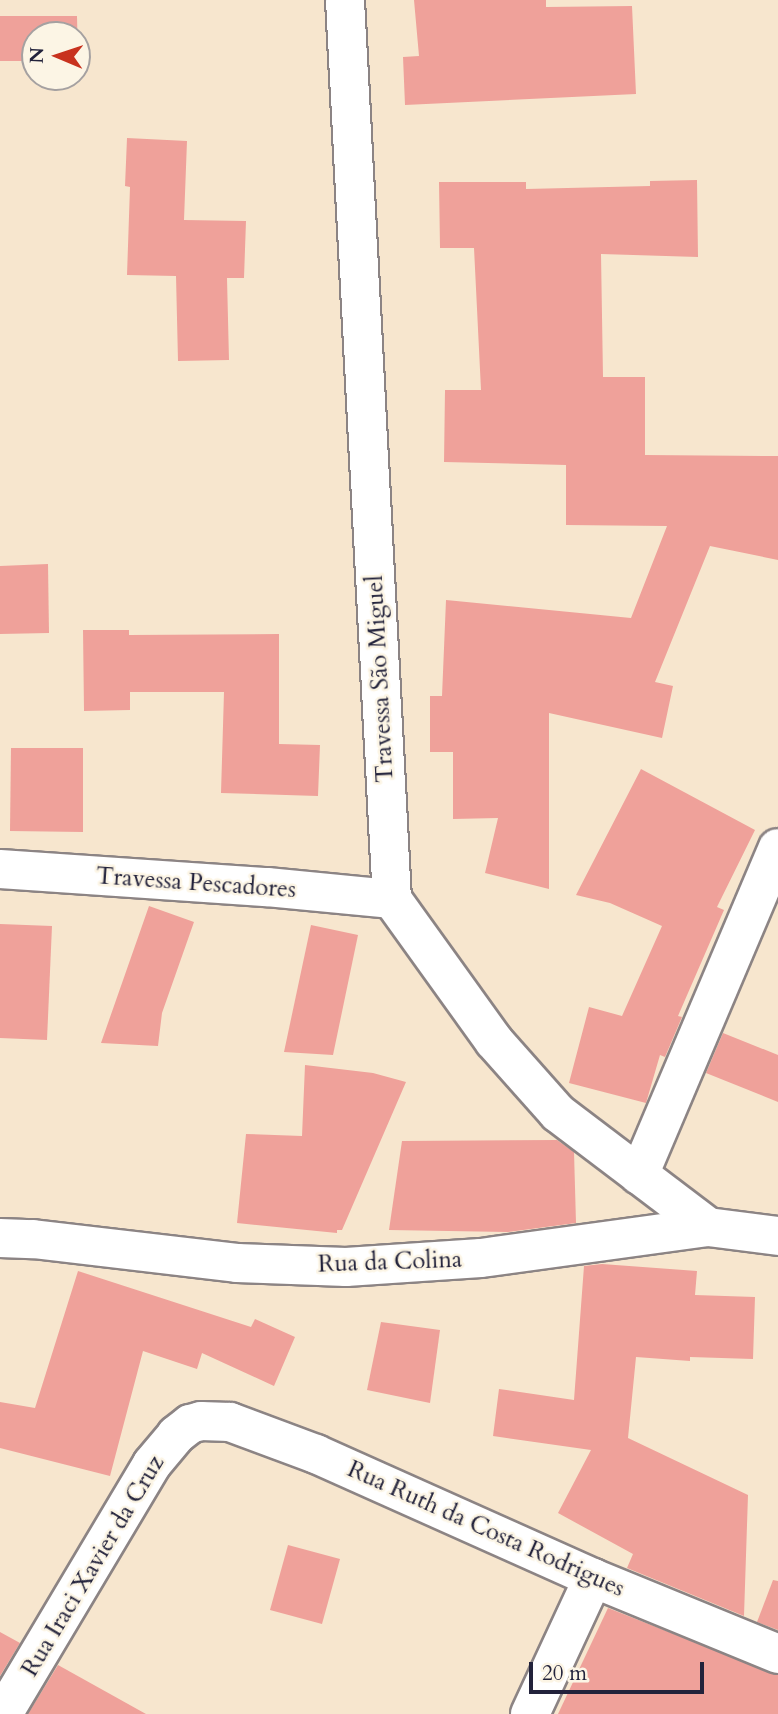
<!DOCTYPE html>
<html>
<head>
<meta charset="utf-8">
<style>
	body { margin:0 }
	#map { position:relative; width:778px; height:1714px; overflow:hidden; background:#f7e6ce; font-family:Cardo,serif }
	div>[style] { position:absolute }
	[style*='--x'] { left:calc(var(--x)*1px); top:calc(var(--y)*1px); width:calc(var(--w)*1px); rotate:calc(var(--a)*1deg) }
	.building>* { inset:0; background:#efa19a }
	.roads { filter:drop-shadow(2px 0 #8c8484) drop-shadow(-2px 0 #8c8484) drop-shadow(0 2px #8c8484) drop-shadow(0 -2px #8c8484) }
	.minor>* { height:38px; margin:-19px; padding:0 19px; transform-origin:19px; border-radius:19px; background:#fff }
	span { translate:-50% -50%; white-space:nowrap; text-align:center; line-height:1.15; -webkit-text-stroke:5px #fcf5e5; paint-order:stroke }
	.street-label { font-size:24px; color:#22223b }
	.north { position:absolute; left:21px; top:21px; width:70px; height:70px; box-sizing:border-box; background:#fcf5e5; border:2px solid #a5a1a1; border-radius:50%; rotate:272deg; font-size:19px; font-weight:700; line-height:28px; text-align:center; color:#22223b }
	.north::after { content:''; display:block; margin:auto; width:24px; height:32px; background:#c8321e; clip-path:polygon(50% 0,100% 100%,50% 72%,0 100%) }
	.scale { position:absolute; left:529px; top:1662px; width:175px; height:32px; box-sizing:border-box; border:4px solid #22223b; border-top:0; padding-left:9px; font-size:21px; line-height:24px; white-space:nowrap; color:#22223b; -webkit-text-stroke:5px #fcf5e5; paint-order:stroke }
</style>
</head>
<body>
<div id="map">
	<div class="building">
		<div style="clip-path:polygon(414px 0,546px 0,546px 7px,632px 6px,636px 94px,405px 105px,403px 57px,419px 56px)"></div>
		<div style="clip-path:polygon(0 16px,77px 16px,78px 61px,77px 35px,35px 35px,35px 61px,0 61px)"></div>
		<div style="clip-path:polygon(127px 138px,187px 141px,184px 220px,246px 221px,244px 278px,227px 278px,229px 360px,178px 361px,176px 276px,127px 275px,130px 187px,125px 186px)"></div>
		<div style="clip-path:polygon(697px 180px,698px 257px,601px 254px,603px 377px,645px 377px,645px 455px,778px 456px,778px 560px,710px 546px,655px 682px,673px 686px,662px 738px,549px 713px,549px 889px,485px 873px,498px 818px,453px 819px,453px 752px,430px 752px,430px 696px,442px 696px,446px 600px,631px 618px,667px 526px,566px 525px,566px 465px,444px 462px,445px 390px,481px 390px,474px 248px,440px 248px,439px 182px,526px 182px,526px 189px,650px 186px,650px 181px)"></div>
		<div style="clip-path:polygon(48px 564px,49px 633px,0 634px,0 566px)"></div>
		<div style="clip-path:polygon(83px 630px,129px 630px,129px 635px,279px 634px,279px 744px,320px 745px,318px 796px,221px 793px,224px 692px,130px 692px,130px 710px,84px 711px)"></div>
		<div style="clip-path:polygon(11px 748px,83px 748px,83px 832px,10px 831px)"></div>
		<div style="clip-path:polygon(641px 769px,755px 830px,717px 907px,724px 910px,678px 1016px,682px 1017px,665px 1057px,660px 1055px,646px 1103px,569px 1083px,589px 1007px,622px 1016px,662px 926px,610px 903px,576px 895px)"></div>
		<div style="clip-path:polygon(149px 906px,194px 922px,162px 1013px,158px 1046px,101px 1043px)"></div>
		<div style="clip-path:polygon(0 924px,52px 926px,47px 1040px,0 1038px)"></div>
		<div style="clip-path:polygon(311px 925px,358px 935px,333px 1055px,284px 1052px)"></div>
		<div style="clip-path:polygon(723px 1033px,778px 1055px,778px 1102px,706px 1073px)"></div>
		<div style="clip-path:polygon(305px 1065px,373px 1073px,406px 1082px,342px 1230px,337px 1230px,337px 1233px,237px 1223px,246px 1134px,302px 1136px)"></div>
		<div style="clip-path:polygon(557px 1140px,574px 1152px,576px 1223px,508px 1232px,389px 1230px,402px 1141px)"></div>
		<div style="clip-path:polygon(602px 1264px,697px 1271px,695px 1295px,755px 1297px,753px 1359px,690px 1357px,690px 1361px,636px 1357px,628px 1438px,748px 1495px,744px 1616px,627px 1568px,633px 1554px,558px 1513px,591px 1450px,493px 1436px,499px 1389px,574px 1400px,584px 1266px)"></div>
		<div style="clip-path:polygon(78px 1271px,251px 1327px,255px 1319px,295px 1337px,274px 1386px,202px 1353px,197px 1369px,143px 1351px,110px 1476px,0 1448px,0 1402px,35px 1408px)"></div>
		<div style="clip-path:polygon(381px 1322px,440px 1330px,430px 1403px,367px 1390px)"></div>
		<div style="clip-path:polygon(288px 1545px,340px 1559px,322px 1624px,270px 1610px)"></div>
		<div style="clip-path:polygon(773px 1580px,778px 1581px,778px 1630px,757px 1622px)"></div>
		<div style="clip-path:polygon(608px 1608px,778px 1675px,778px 1714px,558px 1714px)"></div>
		<div style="clip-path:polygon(0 1632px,20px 1643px,0 1676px)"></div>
		<div style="clip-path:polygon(58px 1665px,146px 1714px,28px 1714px)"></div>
	</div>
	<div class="roads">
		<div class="minor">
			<div style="--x:345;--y:0;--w:900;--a:87.01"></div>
			<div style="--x:392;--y:899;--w:175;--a:54.3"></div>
			<div style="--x:494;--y:1041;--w:96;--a:48.4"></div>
			<div style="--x:558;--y:1113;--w:188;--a:37.2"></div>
			<div style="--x:0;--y:869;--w:268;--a:3.9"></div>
			<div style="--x:267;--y:887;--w:126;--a:5.5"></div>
			<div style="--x:639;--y:1175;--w:355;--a:-67"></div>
			<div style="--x:0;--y:1238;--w:33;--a:2"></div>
			<div style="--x:33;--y:1239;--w:205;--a:6.7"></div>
			<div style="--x:237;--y:1263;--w:109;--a:2.1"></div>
			<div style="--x:346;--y:1267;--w:135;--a:-3.8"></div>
			<div style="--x:481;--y:1258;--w:229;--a:-7.8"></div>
			<div style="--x:708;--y:1227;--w:71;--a:7.3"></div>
			<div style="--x:3;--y:1714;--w:291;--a:-59.2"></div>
			<div style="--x:152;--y:1464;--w:38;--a:-50"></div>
			<div style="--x:176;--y:1435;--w:18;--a:-38"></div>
			<div style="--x:190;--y:1424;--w:11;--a:-15"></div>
			<div style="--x:201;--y:1421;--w:29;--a:2"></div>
			<div style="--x:230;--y:1422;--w:92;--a:20.4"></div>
			<div style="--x:316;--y:1454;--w:303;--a:24.1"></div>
			<div style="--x:593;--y:1578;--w:200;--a:22.3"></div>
			<div style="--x:530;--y:1714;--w:150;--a:-65.1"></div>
		</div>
	</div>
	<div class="street-label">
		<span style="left:380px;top:679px;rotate:-93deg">Travessa São Miguel</span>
		<span style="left:196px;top:883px;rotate:4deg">Travessa Pescadores</span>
		<span style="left:390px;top:1262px;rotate:-2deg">Rua da Colina</span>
		<span style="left:486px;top:1529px;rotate:24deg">Rua Ruth da Costa Rodrigues</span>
		<span style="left:93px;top:1566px;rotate:-59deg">Rua Iraci Xavier da Cruz</span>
	</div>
	<div class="north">N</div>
	<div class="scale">20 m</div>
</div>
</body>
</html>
